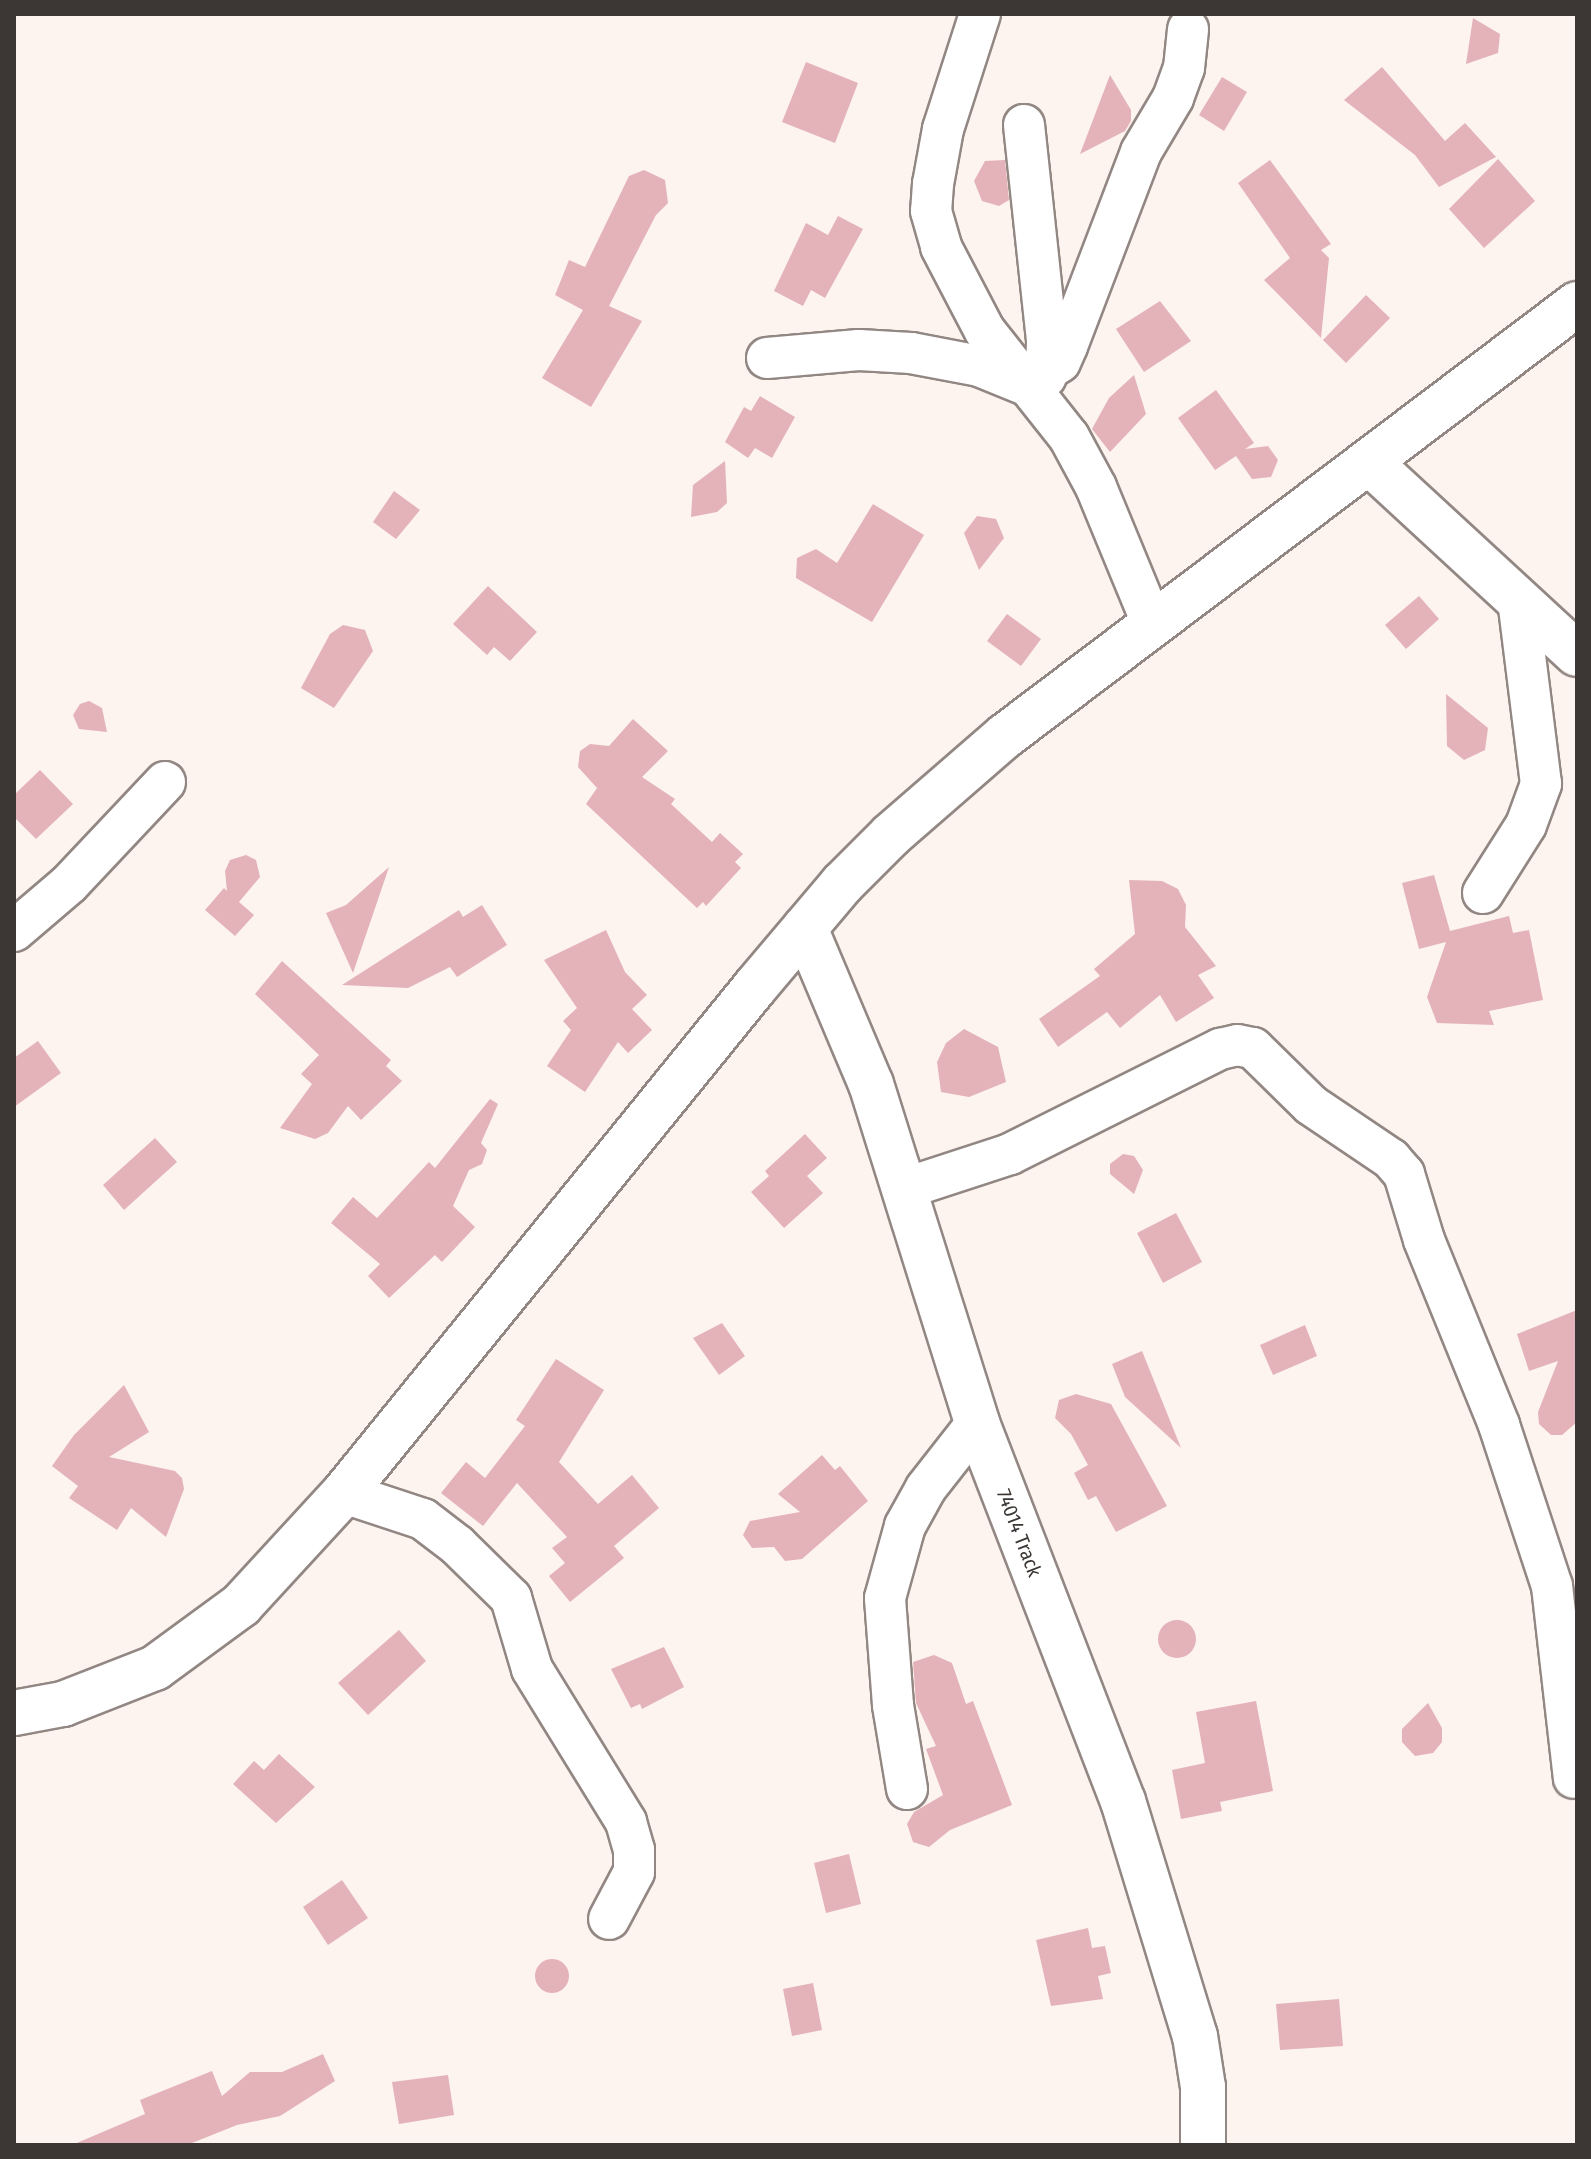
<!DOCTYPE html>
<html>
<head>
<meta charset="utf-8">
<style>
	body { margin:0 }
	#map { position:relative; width:1591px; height:2159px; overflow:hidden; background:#fdf3ef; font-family:"Fira Sans Condensed",sans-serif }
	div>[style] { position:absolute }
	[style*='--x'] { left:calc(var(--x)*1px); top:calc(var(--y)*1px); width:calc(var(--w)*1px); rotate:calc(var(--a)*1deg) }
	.building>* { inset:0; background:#e4b3b9 }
	.round { border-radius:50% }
	.roads { filter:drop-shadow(2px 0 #928782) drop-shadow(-2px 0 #928782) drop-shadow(0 2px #928782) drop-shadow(0 -2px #928782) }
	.street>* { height:40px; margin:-20px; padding:0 20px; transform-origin:20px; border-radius:20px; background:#fff }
	.secondary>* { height:44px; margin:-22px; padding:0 22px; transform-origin:22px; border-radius:22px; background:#fff }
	span { translate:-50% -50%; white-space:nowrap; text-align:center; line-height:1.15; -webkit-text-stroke:6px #fff; paint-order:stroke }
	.street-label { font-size:20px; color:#3c3735 }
	.frame { position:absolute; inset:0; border:16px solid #3c3735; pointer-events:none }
</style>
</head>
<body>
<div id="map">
	<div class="building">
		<div style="clip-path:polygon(1473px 18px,1500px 34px,1498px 53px,1466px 64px)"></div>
		<div style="clip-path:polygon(806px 62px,858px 83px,835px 143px,782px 122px)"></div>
		<div style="clip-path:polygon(1382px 67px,1445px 141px,1465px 123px,1496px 157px,1439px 187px,1415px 155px,1344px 100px)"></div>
		<div style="clip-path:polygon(1110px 75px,1131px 110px,1131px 121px,1125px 131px,1080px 154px)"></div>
		<div style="clip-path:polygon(1222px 77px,1247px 92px,1224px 131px,1199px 115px)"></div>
		<div style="clip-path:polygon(1498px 159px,1535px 201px,1484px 248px,1449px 209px)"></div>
		<div style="clip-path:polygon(1005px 160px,1009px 200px,999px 206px,982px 201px,974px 181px,985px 161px)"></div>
		<div style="clip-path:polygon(1270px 160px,1331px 244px,1321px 250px,1329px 258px,1321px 338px,1264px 280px,1290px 258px,1238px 183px)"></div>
		<div style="clip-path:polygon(644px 170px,665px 180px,668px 203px,656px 215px,609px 306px,642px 321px,591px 407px,542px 378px,583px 310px,555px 295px,569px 260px,585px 267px,629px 176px)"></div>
		<div style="clip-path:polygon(838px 216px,863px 229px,825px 298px,811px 290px,803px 306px,774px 291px,806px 223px,828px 235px)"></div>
		<div style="clip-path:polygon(1366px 295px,1390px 318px,1346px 363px,1323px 340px)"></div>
		<div style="clip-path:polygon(1160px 301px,1191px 341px,1144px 372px,1116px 329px)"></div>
		<div style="clip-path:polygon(1134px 375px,1146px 414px,1110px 452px,1092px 429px,1109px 398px)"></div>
		<div style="clip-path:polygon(1216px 390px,1254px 443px,1245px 449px,1268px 446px,1278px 460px,1271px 477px,1252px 479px,1236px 456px,1215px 470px,1178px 418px)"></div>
		<div style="clip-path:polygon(760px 396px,795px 417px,772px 458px,755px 448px,748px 458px,725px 442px,744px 407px,751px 411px)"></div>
		<div style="clip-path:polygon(725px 461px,727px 503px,717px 512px,691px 517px,693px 485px)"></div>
		<div style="clip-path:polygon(394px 491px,420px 510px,396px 539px,373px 522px)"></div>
		<div style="clip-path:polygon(873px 504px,924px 535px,872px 622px,796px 578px,797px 558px,816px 549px,837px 563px)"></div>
		<div style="clip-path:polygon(977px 516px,996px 519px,1004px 538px,979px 570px,964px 533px)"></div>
		<div style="clip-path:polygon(488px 586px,537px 632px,510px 661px,494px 647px,487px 655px,453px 624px)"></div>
		<div style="clip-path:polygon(1419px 596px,1439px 619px,1406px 649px,1385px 625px)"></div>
		<div style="clip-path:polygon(1007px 614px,1041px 639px,1021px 666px,987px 641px)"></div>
		<div style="clip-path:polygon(343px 625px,365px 630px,373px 651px,334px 708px,301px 688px,330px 634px)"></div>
		<div style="clip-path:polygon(1446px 694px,1488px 728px,1485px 750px,1464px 760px,1447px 746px)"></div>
		<div style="clip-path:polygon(89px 701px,102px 708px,107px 732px,79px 729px,73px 715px,80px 704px)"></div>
		<div style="clip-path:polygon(633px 719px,668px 751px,642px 777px,675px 799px,671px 804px,712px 842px,720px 833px,743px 854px,735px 862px,741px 868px,706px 906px,703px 902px,697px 908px,586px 804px,597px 788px,578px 767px,580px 751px,590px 744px,609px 746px)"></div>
		<div style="clip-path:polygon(40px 770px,73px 804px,36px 839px,14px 817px,14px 795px)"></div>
		<div style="clip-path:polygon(246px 855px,256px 860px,260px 877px,239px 902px,254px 915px,235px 936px,205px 910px,224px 888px,227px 891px,225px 871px,230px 860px)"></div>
		<div style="clip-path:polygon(389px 867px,353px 973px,326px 913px,346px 905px)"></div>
		<div style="clip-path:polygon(1434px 875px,1450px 931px,1509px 916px,1513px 933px,1529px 930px,1543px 1000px,1489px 1011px,1494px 1025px,1437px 1023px,1427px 997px,1446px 942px,1419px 949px,1402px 883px)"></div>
		<div style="clip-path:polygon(1129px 880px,1162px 881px,1178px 889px,1186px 905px,1185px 927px,1216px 966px,1198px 975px,1214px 998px,1176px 1022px,1160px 995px,1120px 1028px,1107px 1012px,1058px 1047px,1039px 1019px,1100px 976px,1094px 969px,1135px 934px)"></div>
		<div style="clip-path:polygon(482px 905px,507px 945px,457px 977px,450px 967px,408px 988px,342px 985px,459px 910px,463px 917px)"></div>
		<div style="clip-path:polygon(606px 930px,625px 972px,647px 995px,632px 1009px,652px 1030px,628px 1053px,618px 1042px,585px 1092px,547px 1066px,571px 1030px,563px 1021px,577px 1008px,544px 960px)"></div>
		<div style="clip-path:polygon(282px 961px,391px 1060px,386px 1066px,402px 1081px,361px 1120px,348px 1106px,328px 1133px,315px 1139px,280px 1128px,312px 1084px,301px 1074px,319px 1055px,255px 994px)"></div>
		<div style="clip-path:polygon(964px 1029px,998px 1047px,1006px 1082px,969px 1097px,941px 1092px,937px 1062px,946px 1043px)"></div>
		<div style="clip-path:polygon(38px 1041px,61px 1073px,14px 1107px,14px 1058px)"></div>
		<div style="clip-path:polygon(490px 1099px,498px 1104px,481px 1143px,487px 1150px,482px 1164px,469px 1170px,453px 1206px,475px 1227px,442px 1262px,435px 1255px,389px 1298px,368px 1276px,380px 1264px,331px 1223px,353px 1197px,377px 1218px,429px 1162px,435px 1168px)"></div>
		<div style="clip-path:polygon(805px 1134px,827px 1158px,807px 1176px,823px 1193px,784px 1228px,751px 1192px,769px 1176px,765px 1171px)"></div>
		<div style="clip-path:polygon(155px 1138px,177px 1162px,124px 1210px,103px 1185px)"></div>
		<div style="clip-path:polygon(1123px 1154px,1134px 1156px,1143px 1170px,1134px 1194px,1110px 1174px,1110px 1164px)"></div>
		<div style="clip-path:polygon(1176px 1213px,1202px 1262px,1163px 1283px,1137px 1233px)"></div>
		<div style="clip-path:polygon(1577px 1310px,1577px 1422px,1562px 1435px,1551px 1435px,1539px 1424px,1538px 1412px,1558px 1361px,1529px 1371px,1517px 1334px)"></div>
		<div style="clip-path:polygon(722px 1323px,745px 1356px,719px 1375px,693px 1338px)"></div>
		<div style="clip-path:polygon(1305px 1325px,1317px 1356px,1273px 1375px,1260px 1345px)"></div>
		<div style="clip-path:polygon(1142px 1351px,1181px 1448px,1125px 1397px,1112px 1364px)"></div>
		<div style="clip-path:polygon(556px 1359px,604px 1390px,559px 1462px,598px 1504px,632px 1475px,659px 1508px,614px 1546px,624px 1558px,570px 1602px,549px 1576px,565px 1563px,552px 1548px,567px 1537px,517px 1483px,483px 1526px,441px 1493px,466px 1462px,485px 1478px,525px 1426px,516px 1420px)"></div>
		<div style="clip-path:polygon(124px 1385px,149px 1432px,109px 1457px,175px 1471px,182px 1478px,184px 1489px,166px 1537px,131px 1508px,117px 1530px,69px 1498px,78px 1486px,52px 1466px,74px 1435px)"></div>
		<div style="clip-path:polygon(1076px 1394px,1111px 1404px,1167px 1506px,1116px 1532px,1096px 1496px,1088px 1500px,1074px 1473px,1088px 1465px,1071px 1434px,1055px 1418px,1059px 1400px)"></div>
		<div style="clip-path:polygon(822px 1455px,835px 1470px,840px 1466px,868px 1501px,802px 1559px,785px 1561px,774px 1547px,752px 1548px,743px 1535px,750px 1521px,800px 1512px,778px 1494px)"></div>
		<div class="round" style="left:1158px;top:1620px;width:38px;height:38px"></div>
		<div style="clip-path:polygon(399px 1630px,426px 1661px,368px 1715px,338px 1683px)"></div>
		<div style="clip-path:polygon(664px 1647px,684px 1687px,642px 1709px,640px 1704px,631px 1708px,611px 1669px)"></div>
		<div style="clip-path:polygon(934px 1655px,952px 1663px,966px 1704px,973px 1701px,1012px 1805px,950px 1830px,929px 1847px,913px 1842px,907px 1824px,914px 1812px,943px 1795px,926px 1749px,936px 1746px,916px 1703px,913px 1662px)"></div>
		<div style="clip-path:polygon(1256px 1701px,1273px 1791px,1220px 1802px,1222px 1811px,1181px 1819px,1172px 1770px,1205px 1763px,1196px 1712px)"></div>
		<div style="clip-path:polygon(1428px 1703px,1442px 1728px,1442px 1742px,1433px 1753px,1415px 1756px,1402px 1742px,1402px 1729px)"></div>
		<div style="clip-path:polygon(279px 1754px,315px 1787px,276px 1823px,233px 1784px,254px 1761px,264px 1770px)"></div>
		<div style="clip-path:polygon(849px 1854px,861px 1904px,826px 1913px,814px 1863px)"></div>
		<div style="clip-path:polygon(342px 1880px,368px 1918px,328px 1945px,303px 1907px)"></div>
		<div style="clip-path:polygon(1088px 1928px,1092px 1948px,1105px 1946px,1111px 1973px,1098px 1976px,1103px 1999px,1051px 2006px,1036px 1940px)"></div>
		<div class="round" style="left:535px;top:1959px;width:34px;height:34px"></div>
		<div style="clip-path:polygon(813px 1983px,822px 2030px,792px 2036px,783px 1989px)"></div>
		<div style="clip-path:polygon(1339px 1999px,1343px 2046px,1280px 2050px,1276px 2004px)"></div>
		<div style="clip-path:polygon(323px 2054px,335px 2081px,280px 2116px,237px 2125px,187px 2145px,72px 2145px,145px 2114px,140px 2100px,212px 2071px,222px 2096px,250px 2072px,282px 2072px)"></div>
		<div style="clip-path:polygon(448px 2075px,454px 2115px,399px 2124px,392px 2082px)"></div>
	</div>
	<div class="roads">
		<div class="street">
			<div style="--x:980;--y:14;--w:121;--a:107.8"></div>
			<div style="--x:943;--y:129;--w:56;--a:100.3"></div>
			<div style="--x:933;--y:184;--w:27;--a:94"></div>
			<div style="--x:931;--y:211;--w:37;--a:74"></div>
			<div style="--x:941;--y:247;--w:95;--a:62.4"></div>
			<div style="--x:985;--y:331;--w:135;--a:51.6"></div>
			<div style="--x:1069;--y:437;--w:57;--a:61.6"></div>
			<div style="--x:1096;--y:487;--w:149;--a:67.6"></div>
			<div style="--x:1024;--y:125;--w:218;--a:83.9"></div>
			<div style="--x:1047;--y:342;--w:35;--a:92"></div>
			<div style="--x:767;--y:358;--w:92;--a:-5"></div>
			<div style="--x:859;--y:350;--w:52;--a:3.3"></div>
			<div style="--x:911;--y:353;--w:69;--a:10.8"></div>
			<div style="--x:979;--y:366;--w:51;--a:22"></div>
			<div style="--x:1048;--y:370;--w:14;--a:-34"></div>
			<div style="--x:1060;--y:362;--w:17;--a:-66"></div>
			<div style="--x:1067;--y:346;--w:208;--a:-69.1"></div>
			<div style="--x:1141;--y:152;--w:63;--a:-59.3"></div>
			<div style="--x:1173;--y:98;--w:32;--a:-70"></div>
			<div style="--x:1184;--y:68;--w:39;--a:-84"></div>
			<div style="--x:1483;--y:893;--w:80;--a:-57.7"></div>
			<div style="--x:1526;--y:825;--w:44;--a:-69.9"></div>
			<div style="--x:1541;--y:784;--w:186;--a:-97.1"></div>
			<div style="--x:14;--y:931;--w:72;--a:-40.5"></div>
			<div style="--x:69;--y:884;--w:140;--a:-46.7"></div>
			<div style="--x:906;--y:1188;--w:109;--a:-18.1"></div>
			<div style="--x:1010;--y:1154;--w:235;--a:-26.6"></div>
			<div style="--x:1220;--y:1049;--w:17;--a:-13"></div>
			<div style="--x:1237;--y:1045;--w:16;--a:11"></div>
			<div style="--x:1253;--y:1048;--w:81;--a:44.5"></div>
			<div style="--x:1311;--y:1105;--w:97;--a:34"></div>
			<div style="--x:1391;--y:1159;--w:20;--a:49"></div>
			<div style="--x:1404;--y:1174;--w:69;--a:73.1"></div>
			<div style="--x:1424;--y:1240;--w:200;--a:67.9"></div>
			<div style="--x:1499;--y:1425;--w:169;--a:71.8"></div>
			<div style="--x:1552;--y:1586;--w:193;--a:83.5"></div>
			<div style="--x:344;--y:1493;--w:83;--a:18.2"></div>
			<div style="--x:423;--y:1519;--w:43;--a:37.4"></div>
			<div style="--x:457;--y:1545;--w:76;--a:44.5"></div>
			<div style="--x:511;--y:1598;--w:74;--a:73.5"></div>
			<div style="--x:532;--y:1669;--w:180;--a:58.4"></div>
			<div style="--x:626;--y:1822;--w:29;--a:74"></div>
			<div style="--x:634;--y:1850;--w:22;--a:90"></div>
			<div style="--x:634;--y:1872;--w:53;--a:118"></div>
			<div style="--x:907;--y:1789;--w:85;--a:-99.5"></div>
			<div style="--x:893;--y:1705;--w:107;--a:-94.3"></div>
			<div style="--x:885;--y:1598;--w:75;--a:-74.5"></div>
			<div style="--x:905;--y:1526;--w:43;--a:-61.1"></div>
			<div style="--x:926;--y:1488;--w:83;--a:-51.9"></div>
		</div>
		<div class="secondary">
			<div style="--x:1371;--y:464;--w:280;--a:42.7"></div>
			<div style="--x:805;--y:928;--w:169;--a:67.1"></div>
			<div style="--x:871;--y:1084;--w:355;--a:72.6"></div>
			<div style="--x:977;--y:1423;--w:405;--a:68.9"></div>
			<div style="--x:1123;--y:1801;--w:246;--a:73"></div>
			<div style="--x:1195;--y:2036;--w:52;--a:81.1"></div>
			<div style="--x:1203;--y:2087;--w:58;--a:90"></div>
			<div style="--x:14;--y:1713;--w:50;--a:-10.4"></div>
			<div style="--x:63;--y:1704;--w:99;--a:-21.4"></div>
			<div style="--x:155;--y:1668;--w:107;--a:-36.2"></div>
			<div style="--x:241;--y:1605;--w:152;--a:-47.4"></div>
			<div style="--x:344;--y:1493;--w:652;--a:-50.91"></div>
			<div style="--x:755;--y:987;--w:135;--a:-49.8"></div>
			<div style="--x:842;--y:884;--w:69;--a:-45"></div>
			<div style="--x:891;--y:835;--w:151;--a:-41"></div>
			<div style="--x:1005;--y:736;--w:717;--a:-37.06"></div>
		</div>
	</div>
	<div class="street-label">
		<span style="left:1019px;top:1533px;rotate:69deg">74014 Track</span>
	</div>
	<div class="frame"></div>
</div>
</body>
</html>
